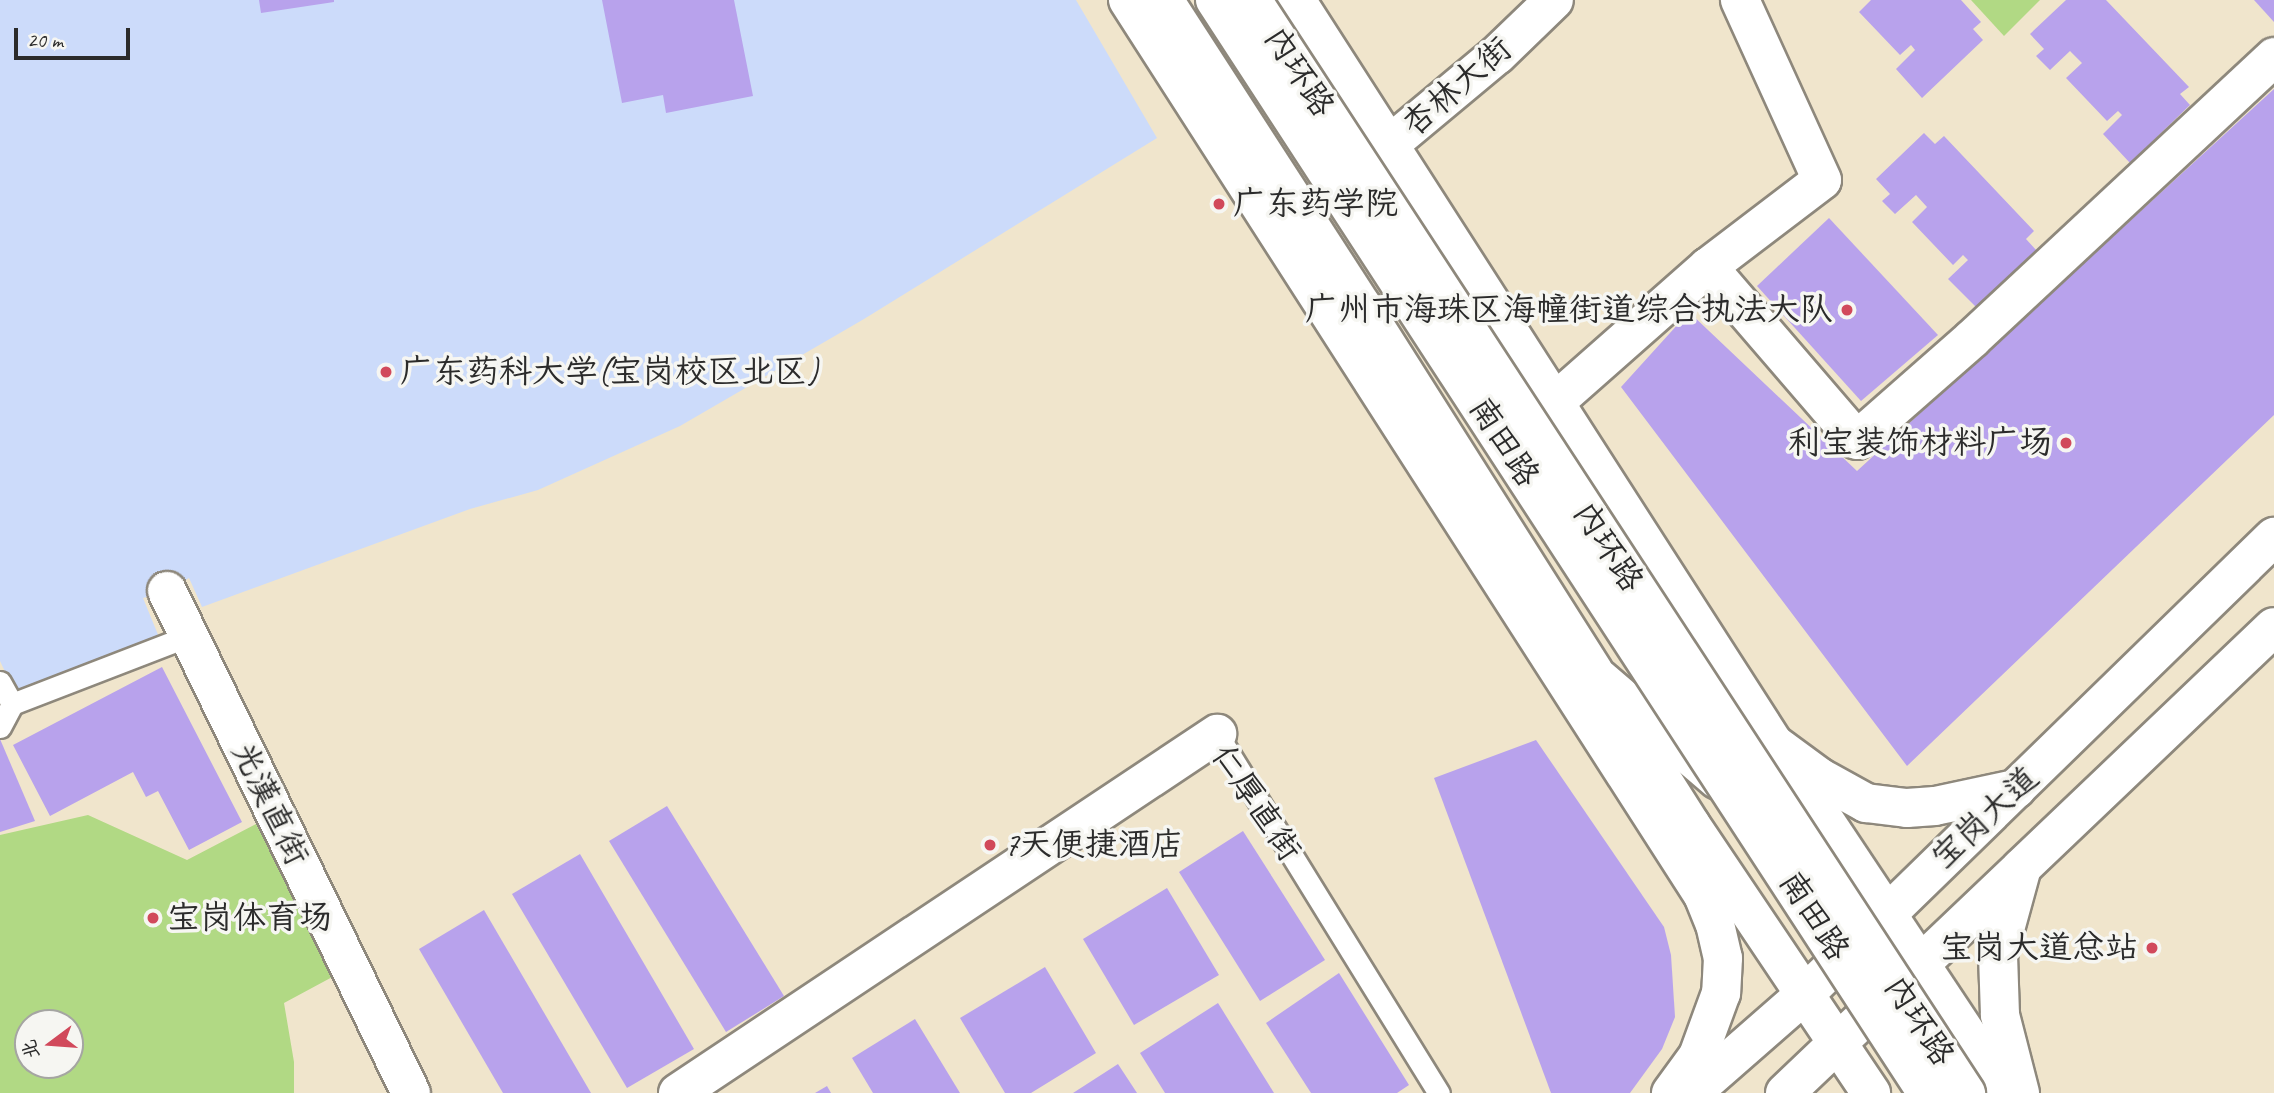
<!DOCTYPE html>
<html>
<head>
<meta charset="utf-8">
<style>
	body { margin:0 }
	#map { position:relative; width:2274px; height:1093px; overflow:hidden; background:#f0e5cc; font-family:Caveat,"LXGW WenKai TC",sans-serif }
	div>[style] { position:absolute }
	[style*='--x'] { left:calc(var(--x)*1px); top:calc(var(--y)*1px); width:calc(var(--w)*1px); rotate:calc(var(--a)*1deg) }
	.built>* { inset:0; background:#ccdbfa }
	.green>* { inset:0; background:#b1d984 }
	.building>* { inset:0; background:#b8a2ec }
	.roads { filter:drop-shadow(2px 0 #8e887c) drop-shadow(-2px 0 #8e887c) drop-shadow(0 2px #8e887c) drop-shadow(0 -2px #8e887c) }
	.service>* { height:21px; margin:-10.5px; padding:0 10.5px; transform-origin:10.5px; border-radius:10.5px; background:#fff }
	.minor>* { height:38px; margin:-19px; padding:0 19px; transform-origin:19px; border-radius:19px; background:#fff }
	.secondary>* { height:38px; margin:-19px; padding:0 19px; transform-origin:19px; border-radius:19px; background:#fff }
	.primary>* { height:38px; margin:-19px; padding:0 19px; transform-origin:19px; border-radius:19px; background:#fff }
	.trunk>* { height:38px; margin:-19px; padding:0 19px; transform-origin:19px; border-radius:19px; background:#fff }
	.bridges { filter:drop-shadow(2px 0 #8e887c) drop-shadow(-2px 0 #8e887c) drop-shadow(0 2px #8e887c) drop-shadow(0 -2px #8e887c) }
	.trunk-bridge>* { height:38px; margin:-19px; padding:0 19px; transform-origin:19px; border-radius:19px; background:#fff }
	.dots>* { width:19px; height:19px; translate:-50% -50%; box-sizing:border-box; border:4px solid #f6f6f2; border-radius:50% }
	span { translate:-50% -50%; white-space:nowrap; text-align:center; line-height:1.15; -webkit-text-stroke:7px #f6f6f2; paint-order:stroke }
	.street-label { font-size:33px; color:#2b2b2b }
	.poi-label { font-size:33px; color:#2b2b2b }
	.left { translate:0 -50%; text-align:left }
	.right { translate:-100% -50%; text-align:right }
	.north { position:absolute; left:14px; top:1009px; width:70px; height:70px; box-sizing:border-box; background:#f6f6f2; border:2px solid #a5a5a2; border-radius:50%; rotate:254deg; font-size:19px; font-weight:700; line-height:28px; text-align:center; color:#2b2b2b }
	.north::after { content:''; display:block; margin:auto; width:24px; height:32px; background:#d1495b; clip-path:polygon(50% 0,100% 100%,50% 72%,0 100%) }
	.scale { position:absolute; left:14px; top:28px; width:116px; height:32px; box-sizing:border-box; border:4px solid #2b2b2b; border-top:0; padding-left:9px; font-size:21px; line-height:24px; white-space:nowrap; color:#2b2b2b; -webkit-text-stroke:5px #f6f6f2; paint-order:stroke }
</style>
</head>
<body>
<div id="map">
	<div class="built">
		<div style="clip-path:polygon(0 0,1076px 0,1157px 138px,864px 319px,680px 426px,538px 490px,470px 509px,202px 607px,189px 578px,167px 591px,143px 598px,159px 637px,15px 693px,0 661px)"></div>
	</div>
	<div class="green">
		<div style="clip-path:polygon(1971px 0,2040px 0,2004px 36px)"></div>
		<div style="clip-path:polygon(evenodd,88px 815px,187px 860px,256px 824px,336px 975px,284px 1003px,294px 1062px,294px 1093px,0 1093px,0 835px,88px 815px,28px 1023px,70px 1023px,70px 1065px,28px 1065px,28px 1023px)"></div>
	</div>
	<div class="building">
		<div style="clip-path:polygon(259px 0,334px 0,334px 2px,261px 13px)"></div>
		<div style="clip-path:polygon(602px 0,734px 0,753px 96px,666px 113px,663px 95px,622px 103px)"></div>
		<div style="clip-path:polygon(1871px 0,1961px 0,1981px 22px,1973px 29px,1983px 40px,1922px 98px,1896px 69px,1915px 50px,1911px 45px,1900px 55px,1859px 12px)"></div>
		<div style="clip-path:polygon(2066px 0,2106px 0,2189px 87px,2180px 94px,2190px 105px,2130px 163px,2103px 134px,2122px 115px,2118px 111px,2107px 121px,2066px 78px,2082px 63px,2070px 51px,2050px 70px,2036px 56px,2044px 49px,2030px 34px)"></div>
		<div style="clip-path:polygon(2254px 0,2274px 0,2274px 22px)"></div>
		<div style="clip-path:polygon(2274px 89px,2274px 415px,1907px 766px,1621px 387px,1689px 312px,1857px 471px)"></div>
		<div style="clip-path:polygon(1924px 133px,1935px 144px,1944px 136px,2034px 231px,2026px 239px,2036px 250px,1976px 307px,1948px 279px,1968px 260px,1963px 255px,1953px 265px,1912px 222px,1927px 207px,1916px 195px,1895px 214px,1882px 201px,1890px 194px,1876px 179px)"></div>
		<div style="clip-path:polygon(1829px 218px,1938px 335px,1861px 401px,1757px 286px)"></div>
		<div style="clip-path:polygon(162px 667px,242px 822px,189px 850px,158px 791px,146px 797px,133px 772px,50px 816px,13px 745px)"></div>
		<div style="clip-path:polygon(0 739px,35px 821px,0 832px)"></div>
		<div style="clip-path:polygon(1536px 740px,1664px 927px,1671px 955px,1675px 1017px,1662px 1049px,1630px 1093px,1551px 1093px,1434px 778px)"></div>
		<div style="clip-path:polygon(667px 806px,784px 996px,726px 1032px,609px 841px)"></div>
		<div style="clip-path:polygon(1243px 831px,1325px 960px,1260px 1001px,1179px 872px)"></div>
		<div style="clip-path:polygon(580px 854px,694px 1049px,627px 1088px,512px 894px)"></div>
		<div style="clip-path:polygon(1167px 888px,1219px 975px,1134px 1025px,1083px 939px)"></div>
		<div style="clip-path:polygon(484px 910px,591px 1093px,503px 1093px,419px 949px)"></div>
		<div style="clip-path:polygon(1045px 967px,1096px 1053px,1031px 1093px,1005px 1093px,960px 1018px)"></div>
		<div style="clip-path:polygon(1339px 973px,1409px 1085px,1397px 1093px,1311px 1093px,1266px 1023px)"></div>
		<div style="clip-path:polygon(1218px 1003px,1274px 1093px,1165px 1093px,1140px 1053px)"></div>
		<div style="clip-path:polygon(915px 1019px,960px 1093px,873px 1093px,852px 1058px)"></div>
		<div style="clip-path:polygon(1118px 1064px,1137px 1093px,1073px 1093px)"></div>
		<div style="clip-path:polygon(827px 1086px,831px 1093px,815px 1093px)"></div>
	</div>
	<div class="roads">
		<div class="service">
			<div style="--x:0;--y:682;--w:25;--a:61"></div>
			<div style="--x:0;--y:727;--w:26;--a:-62"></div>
			<div style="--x:12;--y:704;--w:189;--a:-21.1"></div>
			<div style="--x:1217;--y:734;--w:422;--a:58.3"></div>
		</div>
		<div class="minor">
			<div style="--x:1390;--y:144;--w:139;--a:-39.8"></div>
			<div style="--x:1497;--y:55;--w:79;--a:-44"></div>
			<div style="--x:1708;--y:267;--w:228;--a:49.3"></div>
			<div style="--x:1857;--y:440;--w:154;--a:-41.3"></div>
			<div style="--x:1973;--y:338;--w:412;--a:-43"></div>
			<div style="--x:1555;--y:402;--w:204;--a:-41.4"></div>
			<div style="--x:1708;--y:267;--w:143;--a:-37.3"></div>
			<div style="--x:1822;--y:180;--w:198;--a:-114.5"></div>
			<div style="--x:167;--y:591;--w:558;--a:64.08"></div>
			<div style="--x:678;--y:1093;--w:648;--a:-33.67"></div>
		</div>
		<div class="secondary">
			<div style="--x:1128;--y:0;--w:1064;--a:57.28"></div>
			<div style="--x:1703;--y:895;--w:31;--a:68"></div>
			<div style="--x:1715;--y:924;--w:35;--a:77"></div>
			<div style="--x:1723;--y:958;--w:35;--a:93"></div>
			<div style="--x:1721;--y:993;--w:67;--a:110.1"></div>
			<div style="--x:1698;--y:1056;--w:46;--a:126.1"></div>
			<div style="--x:1362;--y:306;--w:614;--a:57.63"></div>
			<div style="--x:1691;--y:825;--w:323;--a:56.1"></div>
			<div style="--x:1777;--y:746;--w:52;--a:36.4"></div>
			<div style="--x:1819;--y:777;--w:54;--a:29"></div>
			<div style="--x:1866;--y:803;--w:41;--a:7"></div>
			<div style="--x:1907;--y:808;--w:28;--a:-4"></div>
			<div style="--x:1935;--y:806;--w:83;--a:-11.9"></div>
			<div style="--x:1692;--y:1093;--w:150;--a:-41.2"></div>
			<div style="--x:1805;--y:994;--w:655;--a:-44.26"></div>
			<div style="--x:1785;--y:1093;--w:675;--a:-43.62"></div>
			<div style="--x:2020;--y:1093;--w:81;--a:-104.4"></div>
			<div style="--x:2000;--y:1015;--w:60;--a:-91.9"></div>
			<div style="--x:1998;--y:955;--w:91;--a:-74.7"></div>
		</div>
		<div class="primary">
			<div style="--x:1296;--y:0;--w:884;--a:57.28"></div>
			<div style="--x:1774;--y:744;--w:419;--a:56.4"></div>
			<div style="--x:1600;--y:679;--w:155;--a:40.6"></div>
		</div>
		<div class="trunk">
			<div style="--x:1164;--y:0;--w:364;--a:57.1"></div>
		</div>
	</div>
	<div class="bridges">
		<div class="trunk-bridge">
			<div style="--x:1215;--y:0;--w:1304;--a:56.92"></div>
			<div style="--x:1252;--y:0;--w:1306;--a:56.85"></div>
		</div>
	</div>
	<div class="dots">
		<div style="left:1219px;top:204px;background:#d1495b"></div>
		<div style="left:1847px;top:310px;background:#d1495b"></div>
		<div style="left:386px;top:372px;background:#d1495b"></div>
		<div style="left:2066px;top:443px;background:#d1495b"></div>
		<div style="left:990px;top:845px;background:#d1495b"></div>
		<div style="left:153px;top:918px;background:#d1495b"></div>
		<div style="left:2152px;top:948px;background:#d1495b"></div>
	</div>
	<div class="street-label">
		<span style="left:1299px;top:72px;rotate:57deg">内环路</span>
		<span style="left:1457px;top:87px;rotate:-41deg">杏林大街</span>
		<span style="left:1504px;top:442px;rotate:57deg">南田路</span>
		<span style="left:1608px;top:547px;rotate:57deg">内环路</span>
		<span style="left:1256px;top:803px;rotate:56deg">仁厚直街</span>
		<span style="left:270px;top:804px;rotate:64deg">光漢直街</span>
		<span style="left:1985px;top:818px;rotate:-43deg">宝岗大道</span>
		<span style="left:1814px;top:916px;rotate:57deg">南田路</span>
		<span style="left:1919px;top:1021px;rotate:57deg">内环路</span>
	</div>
	<div class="poi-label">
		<span class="left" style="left:1233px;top:204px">广东药学院</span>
		<span class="right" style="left:1833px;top:310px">广州市海珠区海幢街道综合执法大队</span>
		<span class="left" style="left:400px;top:372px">广东药科大学(宝岗校区北区)</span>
		<span class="right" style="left:2052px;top:443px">利宝装饰材料广场</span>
		<span class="left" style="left:1004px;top:845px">7天便捷酒店</span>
		<span class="left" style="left:167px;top:918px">宝岗体育场</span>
		<span class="right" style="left:2138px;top:948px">宝岗大道总站</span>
	</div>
	<div class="north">北</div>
	<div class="scale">20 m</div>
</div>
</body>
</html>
